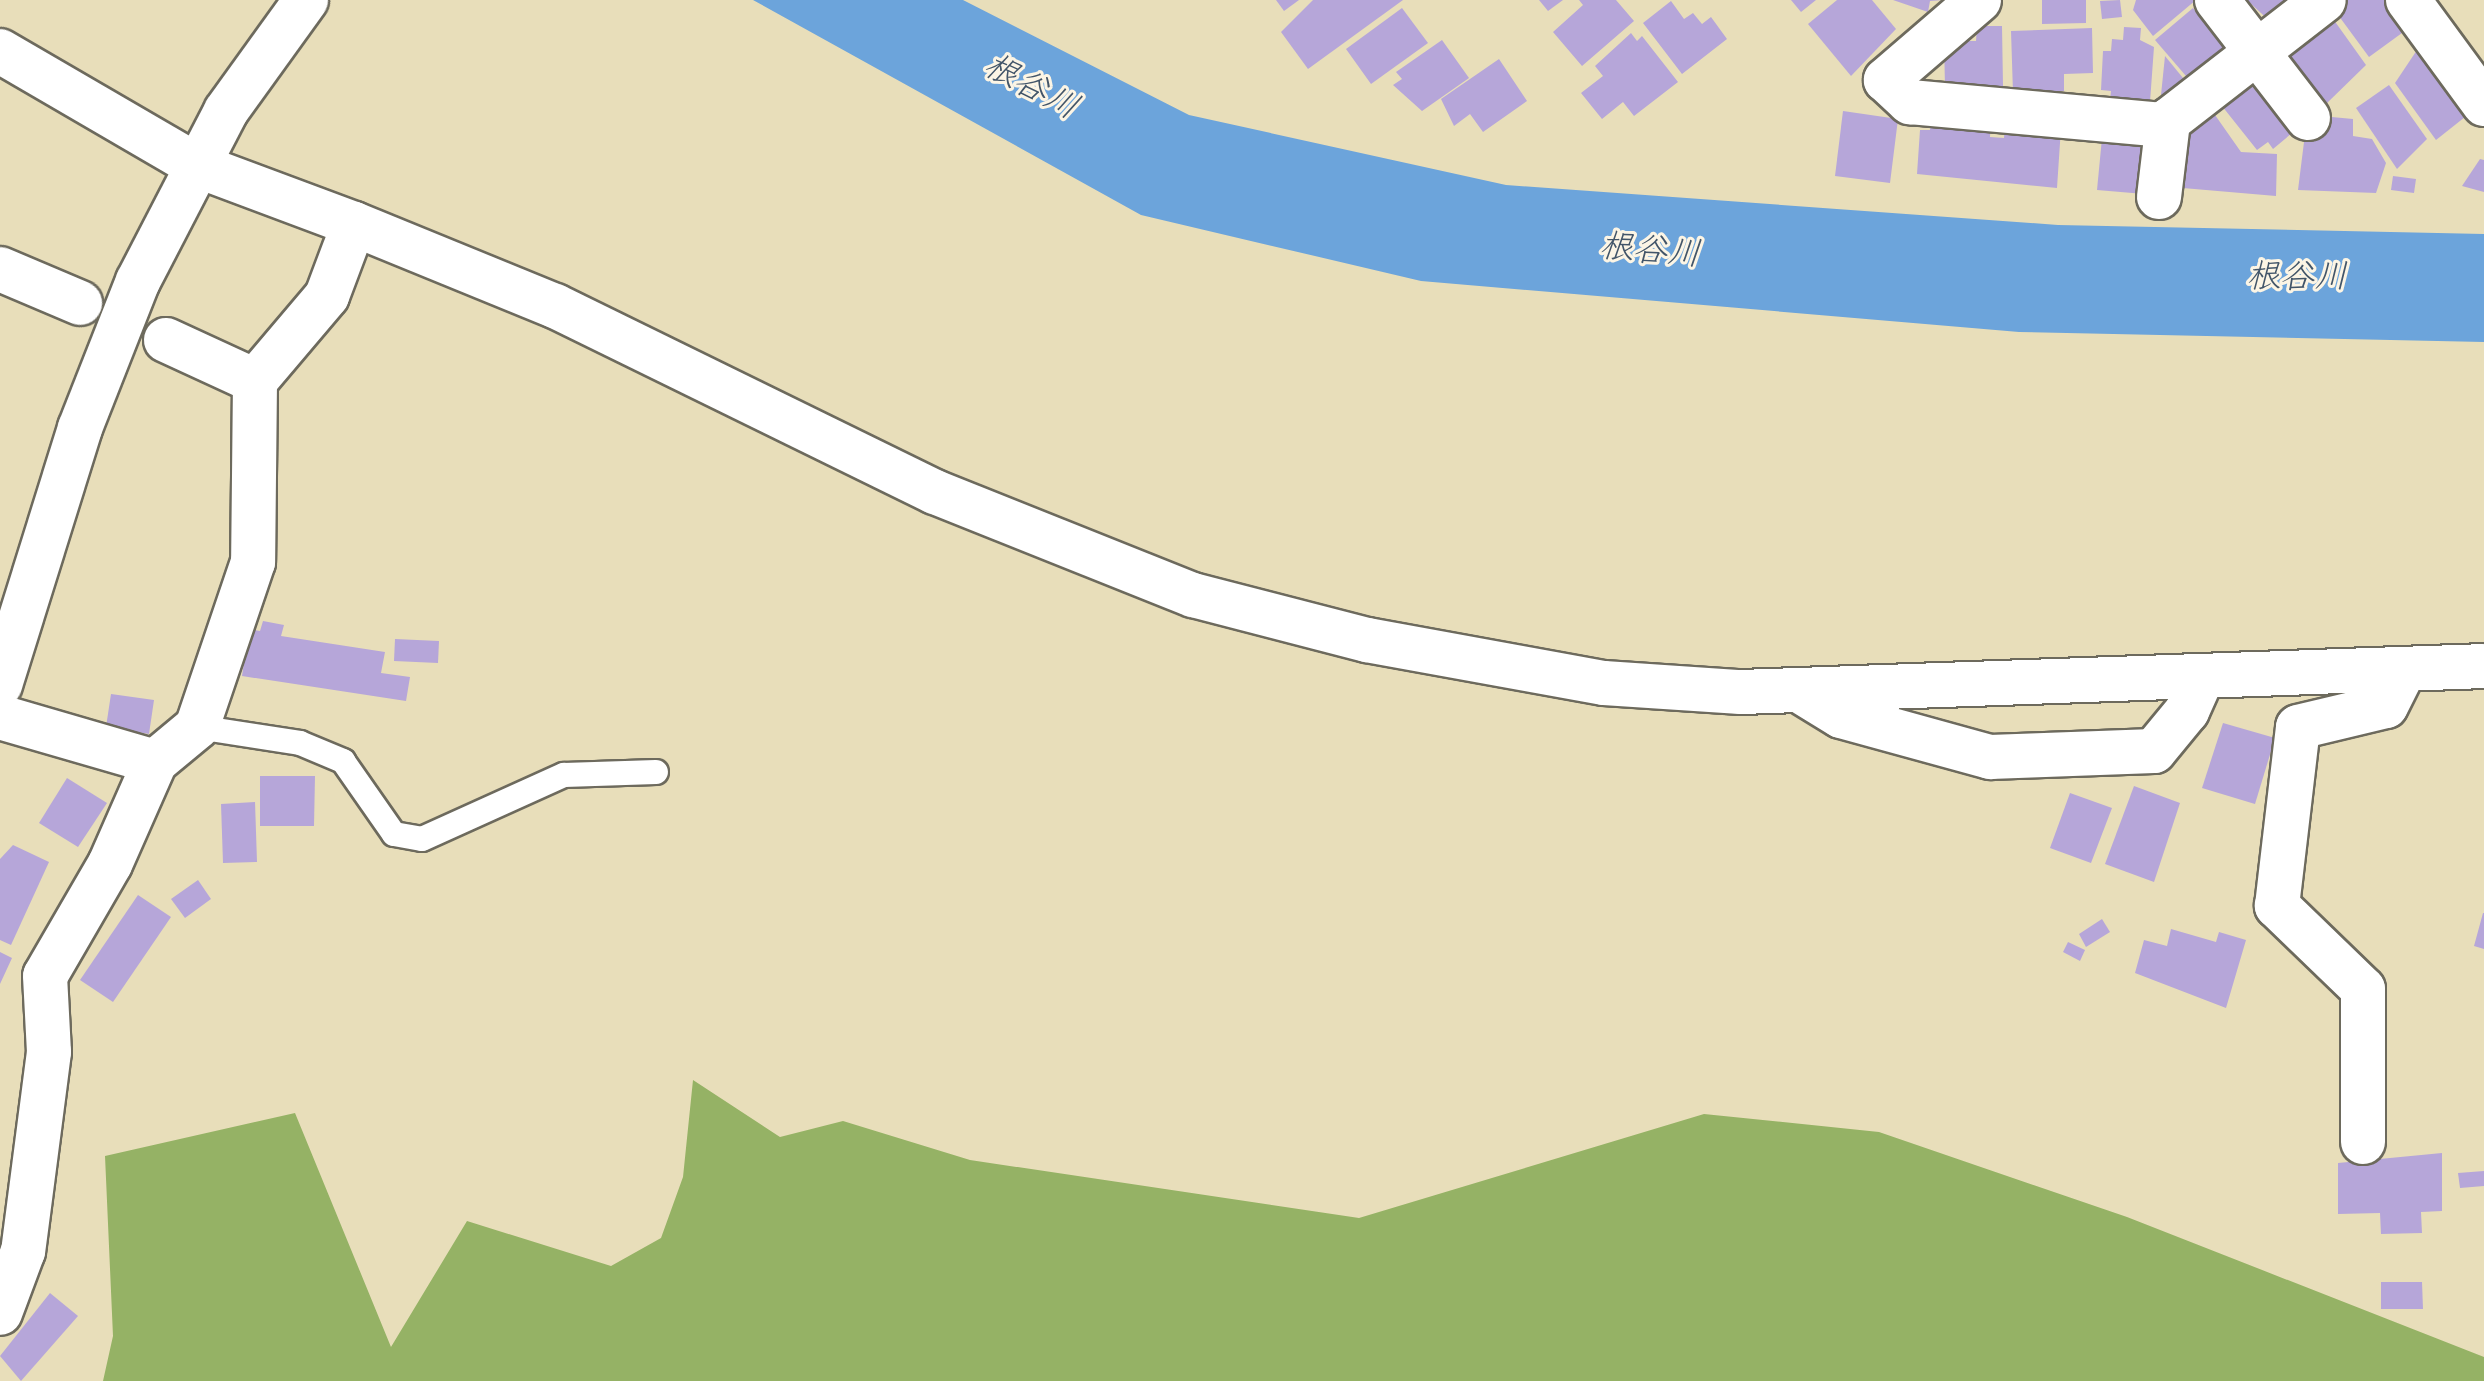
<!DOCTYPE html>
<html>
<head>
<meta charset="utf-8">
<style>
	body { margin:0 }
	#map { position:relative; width:2484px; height:1381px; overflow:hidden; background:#e8deba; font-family:"Indie Flower","Klee One",sans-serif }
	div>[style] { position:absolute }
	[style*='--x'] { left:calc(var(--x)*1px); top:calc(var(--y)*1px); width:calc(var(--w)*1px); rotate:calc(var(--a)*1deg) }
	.forest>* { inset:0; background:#95b265 }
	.water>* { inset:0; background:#6ca4db }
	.building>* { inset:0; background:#b6a6d9 }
	.roads { filter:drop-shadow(2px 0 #6d6a5d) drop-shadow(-2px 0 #6d6a5d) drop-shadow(0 2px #6d6a5d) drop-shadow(0 -2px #6d6a5d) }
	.service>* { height:24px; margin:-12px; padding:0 12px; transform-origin:12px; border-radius:12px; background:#fff }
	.minor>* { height:44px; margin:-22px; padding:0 22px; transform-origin:22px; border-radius:22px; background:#fff }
	.tertiary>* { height:44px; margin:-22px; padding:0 22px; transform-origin:22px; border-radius:22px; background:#fff }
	span { translate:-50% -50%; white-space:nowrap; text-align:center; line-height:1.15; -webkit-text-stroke:6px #fcf5e5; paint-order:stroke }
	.water-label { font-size:34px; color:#425569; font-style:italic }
</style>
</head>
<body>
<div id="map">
	<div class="forest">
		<div style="clip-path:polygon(693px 1080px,780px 1137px,843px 1121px,970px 1160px,1359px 1218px,1704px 1114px,1879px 1132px,2127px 1217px,2484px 1357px,2484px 1381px,103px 1381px,113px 1336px,105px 1156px,295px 1113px,391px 1347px,467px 1221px,611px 1266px,661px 1238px,683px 1177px)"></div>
	</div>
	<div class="water">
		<div style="clip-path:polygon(753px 0,963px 0,1189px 115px,1506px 185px,2058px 225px,2484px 234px,2484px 342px,2019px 332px,1421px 281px,1141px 215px)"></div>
	</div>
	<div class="building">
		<div style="clip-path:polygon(1276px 0,1299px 0,1284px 11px)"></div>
		<div style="clip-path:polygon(1313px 0,1403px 0,1308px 69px,1281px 32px)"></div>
		<div style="clip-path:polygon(1539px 0,1563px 0,1548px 11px)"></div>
		<div style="clip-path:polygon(1579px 0,1616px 0,1634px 21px,1582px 66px,1553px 32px,1583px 5px)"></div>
		<div style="clip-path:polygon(1791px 0,1816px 0,1801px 12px)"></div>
		<div style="clip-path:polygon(1837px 0,1872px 0,1896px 29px,1851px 76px,1808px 24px)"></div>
		<div style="clip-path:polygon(1893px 0,1943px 0,1930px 1px,1928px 12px)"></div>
		<div style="clip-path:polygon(2042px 0,2086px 0,2086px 23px,2042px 24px)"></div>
		<div style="clip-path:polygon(2120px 0,2122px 17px,2102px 19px,2100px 1px)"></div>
		<div style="clip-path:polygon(2136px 0,2196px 0,2153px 36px,2133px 10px)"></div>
		<div style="clip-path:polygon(2247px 0,2311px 0,2276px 27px)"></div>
		<div style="clip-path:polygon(2336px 0,2394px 0,2413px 25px,2369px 57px,2330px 4px)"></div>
		<div style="clip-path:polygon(1671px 1px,1684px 19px,1693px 13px,1702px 24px,1711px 17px,1727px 39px,1682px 74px,1643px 23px)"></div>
		<div style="clip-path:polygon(1402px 8px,1428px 43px,1371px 84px,1346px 49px)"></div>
		<div style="clip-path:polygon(2193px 8px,2230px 52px,2192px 83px,2155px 40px)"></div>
		<div style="clip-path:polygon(2326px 9px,2366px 65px,2325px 105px,2287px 52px)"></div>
		<div style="clip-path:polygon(1977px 26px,2002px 26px,2003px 86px,1945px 87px,1944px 41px,1976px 41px)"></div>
		<div style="clip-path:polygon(2124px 27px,2141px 28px,2140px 40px,2154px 47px,2150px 102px,2110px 100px,2111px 91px,2101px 90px,2103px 51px,2111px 51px,2112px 39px,2123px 40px)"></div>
		<div style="clip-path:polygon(2092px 28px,2093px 73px,2064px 74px,2064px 91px,2013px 93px,2011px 31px)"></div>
		<div style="clip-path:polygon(1631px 33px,1637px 41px,1642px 36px,1678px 82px,1634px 116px,1623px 102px,1602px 119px,1581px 93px,1603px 76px,1595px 66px)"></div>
		<div style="clip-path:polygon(1442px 40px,1469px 78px,1422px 111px,1393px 85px,1402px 79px,1396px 72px)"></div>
		<div style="clip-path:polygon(2419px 47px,2465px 117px,2436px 140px,2395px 83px)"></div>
		<div style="clip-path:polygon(2165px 56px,2192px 89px,2171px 108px,2161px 95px)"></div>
		<div style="clip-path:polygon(1499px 59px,1527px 101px,1483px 132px,1470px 114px,1454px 126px,1441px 99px)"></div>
		<div style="clip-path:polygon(2252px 69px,2298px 128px,2273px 149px,2268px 142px,2257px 150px,2218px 101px)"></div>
		<div style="clip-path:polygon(2389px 85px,2427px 139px,2397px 169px,2356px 108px)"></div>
		<div style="clip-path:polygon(2208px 105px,2241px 152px,2277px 154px,2276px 196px,2171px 187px,2174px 127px)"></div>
		<div style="clip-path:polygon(1843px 111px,1898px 119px,1890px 183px,1835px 176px)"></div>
		<div style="clip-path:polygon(1931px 116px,1991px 120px,1990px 137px,2004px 138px,2005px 124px,2061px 128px,2057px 188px,1917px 174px,1920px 130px,1930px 130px)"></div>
		<div style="clip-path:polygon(2321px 116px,2353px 119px,2353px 136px,2372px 139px,2386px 163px,2376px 193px,2298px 190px,2305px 134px)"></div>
		<div style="clip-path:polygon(2102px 138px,2161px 142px,2156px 195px,2097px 190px)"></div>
		<div style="clip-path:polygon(2480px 159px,2484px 160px,2484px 192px,2462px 186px)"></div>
		<div style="clip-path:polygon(2393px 176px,2416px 179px,2414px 193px,2391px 190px)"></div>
		<div style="clip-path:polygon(263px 621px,284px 625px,281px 636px,385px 652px,381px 673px,410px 677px,406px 701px,242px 676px,249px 629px,260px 631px)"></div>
		<div style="clip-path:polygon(395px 639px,439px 641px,438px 663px,394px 661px)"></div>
		<div style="clip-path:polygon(111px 694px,154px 700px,149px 734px,106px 727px)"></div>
		<div style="clip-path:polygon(2223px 723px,2275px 738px,2255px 804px,2202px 788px)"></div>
		<div style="clip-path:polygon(260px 776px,315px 776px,314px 826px,260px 826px)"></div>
		<div style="clip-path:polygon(67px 778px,107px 803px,78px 847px,39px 823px)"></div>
		<div style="clip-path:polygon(2134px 786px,2180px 803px,2154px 882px,2105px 864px)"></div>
		<div style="clip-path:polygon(2070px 793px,2112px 808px,2091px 863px,2050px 848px)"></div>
		<div style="clip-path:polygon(255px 802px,257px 862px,223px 863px,221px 804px)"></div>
		<div style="clip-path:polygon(13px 845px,49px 862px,11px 945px,0 940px,0 859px)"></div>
		<div style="clip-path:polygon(198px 880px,211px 899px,185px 918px,171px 899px)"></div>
		<div style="clip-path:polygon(138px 895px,171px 917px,113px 1002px,80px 980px)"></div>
		<div style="clip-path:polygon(2483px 913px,2484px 913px,2484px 949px,2474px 946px)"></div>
		<div style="clip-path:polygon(2102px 919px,2110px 932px,2086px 947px,2079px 934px)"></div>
		<div style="clip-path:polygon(2171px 929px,2216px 942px,2219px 932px,2246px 940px,2226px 1008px,2135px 973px,2144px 940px,2167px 946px)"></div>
		<div style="clip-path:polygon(2068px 942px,2085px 950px,2080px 961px,2063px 952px)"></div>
		<div style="clip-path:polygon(0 952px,12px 958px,0 984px)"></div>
		<div style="clip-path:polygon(2442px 1153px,2442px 1211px,2421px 1212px,2422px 1233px,2381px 1234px,2380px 1213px,2338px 1214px,2338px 1163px)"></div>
		<div style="clip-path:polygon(2484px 1171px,2484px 1186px,2460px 1188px,2458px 1173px)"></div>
		<div style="clip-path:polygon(2381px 1282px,2422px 1282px,2423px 1309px,2381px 1309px)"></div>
		<div style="clip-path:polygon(50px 1293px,78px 1316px,21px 1381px,0 1356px)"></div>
	</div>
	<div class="roads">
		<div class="service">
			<div style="--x:197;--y:727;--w:104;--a:8.8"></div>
			<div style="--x:300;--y:743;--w:47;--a:22.7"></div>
			<div style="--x:343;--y:761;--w:89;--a:55.1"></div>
			<div style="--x:394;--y:834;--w:28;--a:10"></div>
			<div style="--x:422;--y:839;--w:156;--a:-24.3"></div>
			<div style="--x:564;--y:775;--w:92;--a:-1.9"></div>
		</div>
		<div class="minor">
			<div style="--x:1979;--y:0;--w:123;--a:139.3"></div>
			<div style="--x:1886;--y:80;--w:33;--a:43"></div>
			<div style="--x:1910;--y:102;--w:256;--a:5.2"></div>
			<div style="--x:2217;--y:0;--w:149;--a:52.4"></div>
			<div style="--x:2408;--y:0;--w:129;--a:53.8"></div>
			<div style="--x:0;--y:51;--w:227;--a:30.2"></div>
			<div style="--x:196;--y:165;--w:169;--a:20.5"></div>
			<div style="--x:354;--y:224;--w:77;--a:110.6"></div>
			<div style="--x:327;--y:296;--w:111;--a:130.3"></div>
			<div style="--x:255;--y:381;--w:181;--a:90.6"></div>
			<div style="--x:253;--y:562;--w:174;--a:108.7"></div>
			<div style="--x:197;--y:727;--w:55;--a:140.2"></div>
			<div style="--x:155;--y:762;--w:111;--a:113.8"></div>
			<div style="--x:110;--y:864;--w:129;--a:120.1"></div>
			<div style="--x:45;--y:976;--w:76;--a:87"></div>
			<div style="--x:49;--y:1052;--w:201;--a:97.4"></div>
			<div style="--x:23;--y:1251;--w:66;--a:110.4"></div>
			<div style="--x:2159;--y:197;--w:77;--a:-83.2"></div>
			<div style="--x:2168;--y:121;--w:197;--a:-37.8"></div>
			<div style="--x:354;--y:224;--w:217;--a:22.2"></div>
			<div style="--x:555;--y:306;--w:423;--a:26.1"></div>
			<div style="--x:935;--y:492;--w:278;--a:21.8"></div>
			<div style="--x:1193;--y:595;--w:180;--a:14.5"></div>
			<div style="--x:1367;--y:640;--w:241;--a:10.3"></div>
			<div style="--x:1604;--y:683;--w:137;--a:3.8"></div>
			<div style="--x:1741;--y:692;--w:743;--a:-2"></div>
			<div style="--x:0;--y:269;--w:87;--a:23"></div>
			<div style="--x:166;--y:340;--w:98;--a:24.7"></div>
			<div style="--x:1805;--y:694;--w:42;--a:31.4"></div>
			<div style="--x:1841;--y:716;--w:155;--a:15.4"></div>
			<div style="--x:1990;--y:757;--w:164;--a:-2.1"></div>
			<div style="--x:2154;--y:751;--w:52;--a:-50.5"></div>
			<div style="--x:2187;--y:711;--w:37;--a:-66"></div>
			<div style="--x:0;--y:717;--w:161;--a:16.2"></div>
			<div style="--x:2363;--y:1142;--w:153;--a:-90"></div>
			<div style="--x:2363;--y:989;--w:120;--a:-136"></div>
			<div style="--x:2277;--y:906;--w:180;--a:-83.3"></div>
			<div style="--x:2298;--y:727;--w:90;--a:-13.4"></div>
			<div style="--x:2386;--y:706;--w:40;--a:-63.4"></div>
		</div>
		<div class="tertiary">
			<div style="--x:0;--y:685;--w:269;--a:-72.7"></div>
			<div style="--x:80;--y:428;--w:158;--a:-68.5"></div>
			<div style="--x:138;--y:281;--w:191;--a:-62.6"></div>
			<div style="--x:226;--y:111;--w:137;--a:-54.2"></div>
		</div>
	</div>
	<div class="water-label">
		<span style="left:1030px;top:89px;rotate:28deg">根谷川</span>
		<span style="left:1650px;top:253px;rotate:5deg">根谷川</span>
		<span style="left:2297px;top:280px">根谷川</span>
	</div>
</div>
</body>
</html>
